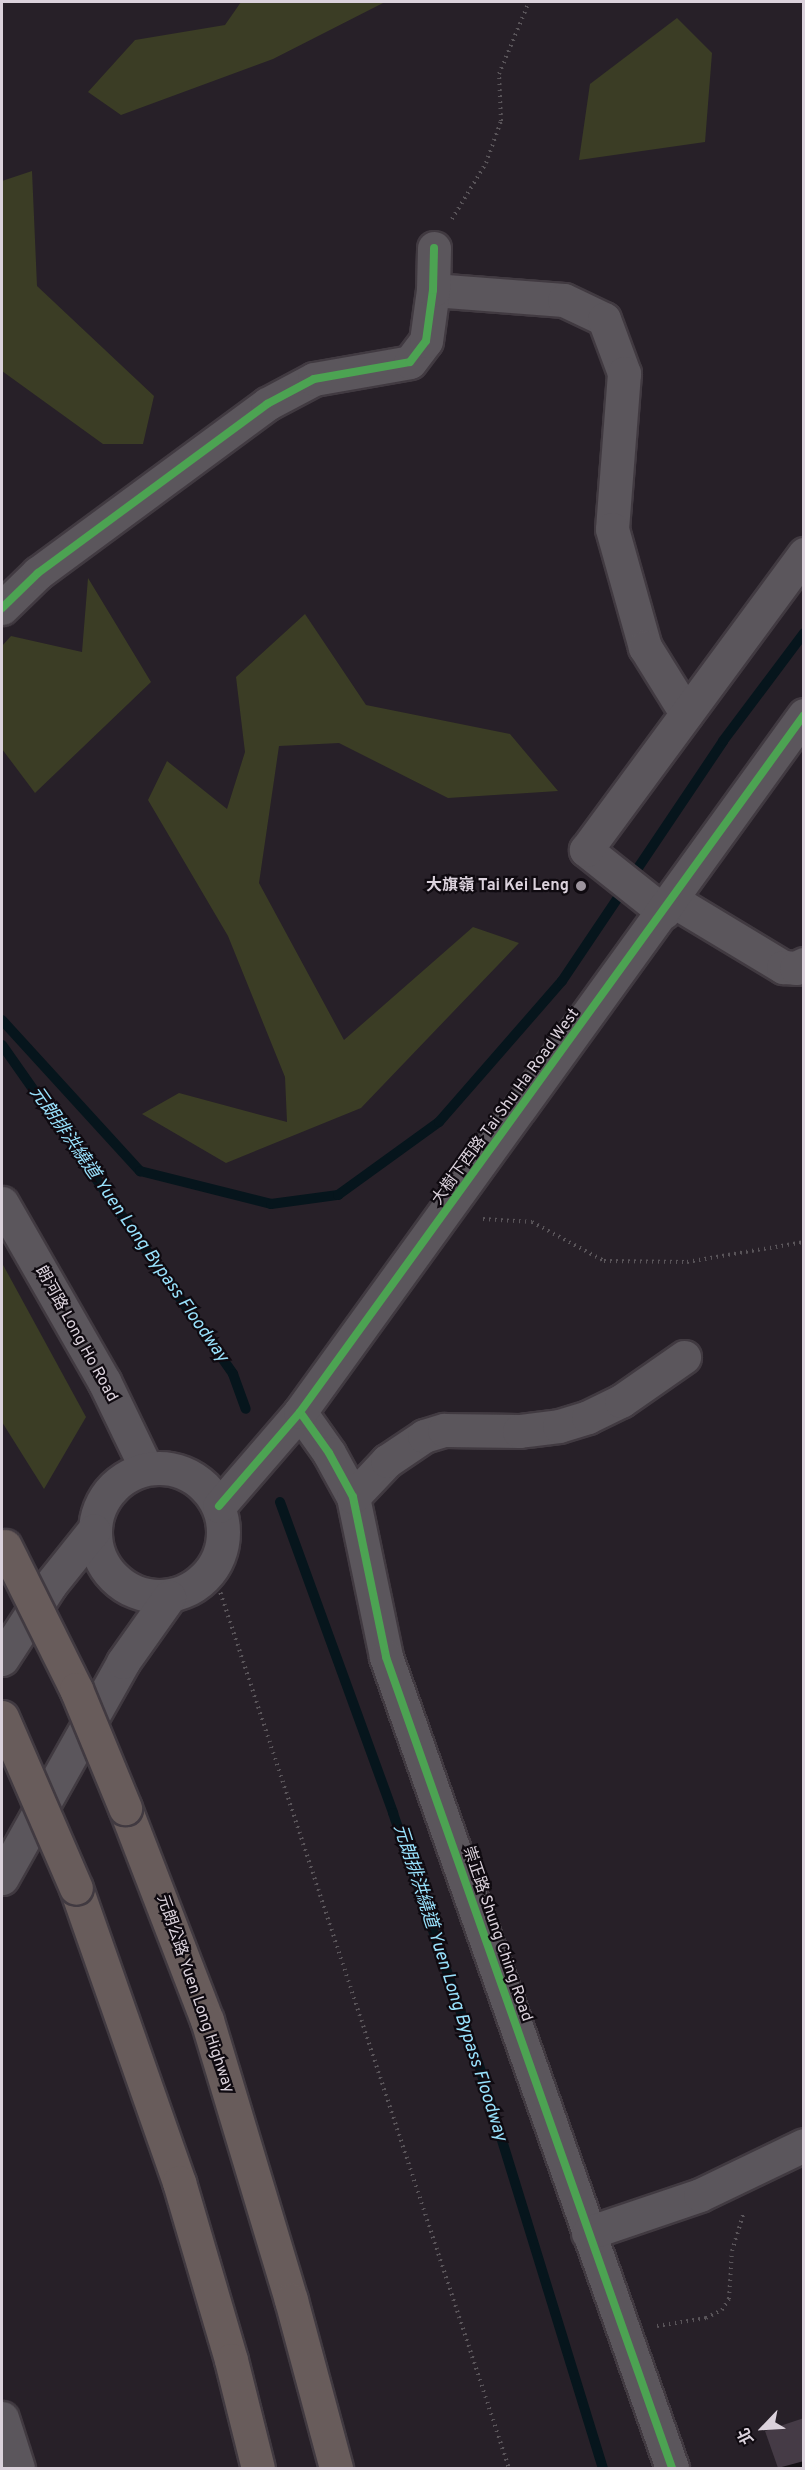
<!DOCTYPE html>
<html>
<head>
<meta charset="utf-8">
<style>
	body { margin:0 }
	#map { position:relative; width:805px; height:2470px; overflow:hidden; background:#272028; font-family:Overpass,"Noto Sans TC",sans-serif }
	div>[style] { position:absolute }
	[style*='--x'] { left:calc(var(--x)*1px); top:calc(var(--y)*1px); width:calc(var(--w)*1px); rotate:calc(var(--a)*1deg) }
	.green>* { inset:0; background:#3b3d25 }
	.shadow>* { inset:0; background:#0007 }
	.stream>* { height:10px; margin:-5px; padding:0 5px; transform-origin:5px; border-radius:5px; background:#06151c }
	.building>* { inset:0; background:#453b46 }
	.path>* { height:4px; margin-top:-2px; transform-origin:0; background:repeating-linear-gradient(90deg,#595459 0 1.5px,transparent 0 6px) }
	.roads { filter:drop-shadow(2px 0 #413a41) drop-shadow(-2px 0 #413a41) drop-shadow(0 2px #413a41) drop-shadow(0 -2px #413a41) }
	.minor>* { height:33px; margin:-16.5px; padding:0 16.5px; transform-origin:16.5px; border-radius:16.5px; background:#5b565c }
	.minor>.ring { margin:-16.5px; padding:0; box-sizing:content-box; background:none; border:33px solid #5b565c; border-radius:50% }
	.highway>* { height:33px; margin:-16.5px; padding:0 16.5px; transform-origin:16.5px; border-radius:16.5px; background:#685c5b }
	.bridges { filter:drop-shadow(2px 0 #413a41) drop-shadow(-2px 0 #413a41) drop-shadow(0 2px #413a41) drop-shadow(0 -2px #413a41) }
	.highway-bridge>* { height:33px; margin:-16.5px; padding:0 16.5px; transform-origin:16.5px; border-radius:16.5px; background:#685c5b }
	.cycleway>* { height:8px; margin:-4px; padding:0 4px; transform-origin:4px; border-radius:4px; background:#4ca352 }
	.dots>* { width:16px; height:16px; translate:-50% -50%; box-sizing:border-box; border:3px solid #0f0a10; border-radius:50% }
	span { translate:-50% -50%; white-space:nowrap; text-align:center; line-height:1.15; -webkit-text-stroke:4.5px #0f0a10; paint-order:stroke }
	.poi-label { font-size:16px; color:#dbd2dc; font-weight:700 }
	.right { translate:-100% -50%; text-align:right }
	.street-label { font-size:16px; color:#dbd2dc }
	.water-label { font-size:18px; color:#99e2fd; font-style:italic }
	.frame { position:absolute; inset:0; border:3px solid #dbd2dc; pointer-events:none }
	.north { position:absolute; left:733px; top:2398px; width:60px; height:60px; -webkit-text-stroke:4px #0f0a10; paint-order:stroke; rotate:245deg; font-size:16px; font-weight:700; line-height:24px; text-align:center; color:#dbd2dc }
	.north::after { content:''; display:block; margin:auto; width:21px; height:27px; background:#dbd2dc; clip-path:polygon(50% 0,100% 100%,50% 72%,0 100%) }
</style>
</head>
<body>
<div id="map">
	<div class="green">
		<div style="clip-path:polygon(241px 2px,385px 2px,273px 59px,121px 115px,88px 92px,135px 40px,225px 25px)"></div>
		<div style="clip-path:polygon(677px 18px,712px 53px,705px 142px,579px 160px,590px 84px)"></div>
		<div style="clip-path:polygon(32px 171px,37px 286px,154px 396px,143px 444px,103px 444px,2px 371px,2px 181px)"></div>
		<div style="clip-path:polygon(88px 578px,151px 682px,35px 793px,2px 749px,2px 646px,11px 636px,82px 652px)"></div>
		<div style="clip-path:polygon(305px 614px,366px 705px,510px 734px,558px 791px,448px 798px,339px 743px,279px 746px,259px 883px,344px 1040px,473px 927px,519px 943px,361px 1108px,226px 1163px,142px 1114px,179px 1093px,287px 1122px,285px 1077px,228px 936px,148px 800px,167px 761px,227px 809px,245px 752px,236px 677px)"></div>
		<div style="clip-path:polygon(2px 1263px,86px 1417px,44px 1489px,2px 1422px)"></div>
	</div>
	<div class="shadow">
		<div style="clip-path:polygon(804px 2419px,804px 2468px,780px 2468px,767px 2432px)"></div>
	</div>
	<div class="stream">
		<div style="--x:2;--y:1020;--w:205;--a:47.6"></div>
		<div style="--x:140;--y:1171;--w:135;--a:14.1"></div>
		<div style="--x:271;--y:1204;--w:68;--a:-7.7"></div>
		<div style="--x:338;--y:1195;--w:125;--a:-35.9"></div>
		<div style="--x:439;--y:1122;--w:187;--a:-48.9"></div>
		<div style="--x:562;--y:981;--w:289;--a:-56.1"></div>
		<div style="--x:723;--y:741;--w:135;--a:-53.1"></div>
		<div style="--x:2;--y:1045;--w:402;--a:54.9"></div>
		<div style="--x:233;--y:1374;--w:37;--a:70"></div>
		<div style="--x:280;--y:1502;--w:331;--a:70"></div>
		<div style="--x:393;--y:1813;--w:274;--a:71.2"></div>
		<div style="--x:481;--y:2072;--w:414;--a:72.9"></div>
	</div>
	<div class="building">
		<div style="clip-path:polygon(804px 2418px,804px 2461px,778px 2468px,765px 2431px)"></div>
	</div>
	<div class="path">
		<div style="--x:452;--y:219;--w:66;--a:-58.7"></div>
		<div style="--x:486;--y:163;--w:45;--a:-70.3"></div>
		<div style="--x:501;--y:121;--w:47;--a:-92.4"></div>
		<div style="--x:499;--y:74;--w:78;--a:-67.4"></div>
		<div style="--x:483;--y:1219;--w:49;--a:3.5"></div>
		<div style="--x:532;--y:1222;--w:82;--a:28.4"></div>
		<div style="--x:604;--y:1261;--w:83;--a:0.7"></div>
		<div style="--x:687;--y:1262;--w:119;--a:-9.7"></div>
		<div style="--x:213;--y:1570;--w:946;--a:71.76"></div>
		<div style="--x:657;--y:2326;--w:50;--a:-9.3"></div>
		<div style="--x:706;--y:2318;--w:18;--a:-27"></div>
		<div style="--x:722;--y:2310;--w:13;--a:-58"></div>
		<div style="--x:729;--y:2299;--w:48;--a:-86.4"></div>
		<div style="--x:732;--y:2251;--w:41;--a:-72.9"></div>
	</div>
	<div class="roads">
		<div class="minor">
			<div style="--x:433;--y:290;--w:131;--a:4.4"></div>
			<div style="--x:564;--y:300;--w:44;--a:25.4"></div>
			<div style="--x:604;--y:319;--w:58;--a:69.7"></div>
			<div style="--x:624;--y:373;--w:156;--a:94.4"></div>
			<div style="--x:612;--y:529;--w:123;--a:74.4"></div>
			<div style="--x:645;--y:647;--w:78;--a:58.2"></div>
			<div style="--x:2;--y:608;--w:50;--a:-44.2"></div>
			<div style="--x:38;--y:573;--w:285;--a:-36.4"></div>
			<div style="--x:267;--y:404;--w:53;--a:-28"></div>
			<div style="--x:314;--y:379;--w:97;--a:-10"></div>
			<div style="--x:410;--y:362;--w:26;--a:-53"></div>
			<div style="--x:426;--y:341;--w:51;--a:-82.2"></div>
			<div style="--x:433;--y:290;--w:42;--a:-88.6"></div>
			<div style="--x:672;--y:900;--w:130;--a:31.1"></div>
			<div style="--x:783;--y:967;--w:13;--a:4"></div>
			<div style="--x:796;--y:968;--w:9;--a:-27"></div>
			<div style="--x:664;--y:912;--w:100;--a:-141.5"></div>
			<div style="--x:586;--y:850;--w:368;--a:-53.6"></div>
			<div style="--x:2;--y:1203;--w:205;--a:60.2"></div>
			<div style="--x:104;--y:1381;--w:97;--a:64.2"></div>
			<div style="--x:300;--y:1412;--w:50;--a:54.7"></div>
			<div style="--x:329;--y:1453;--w:50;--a:61.4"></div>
			<div style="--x:353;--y:1497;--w:163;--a:78.3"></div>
			<div style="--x:386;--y:1657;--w:860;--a:70.57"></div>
			<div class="ring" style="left:95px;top:1468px;width:95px;height:95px"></div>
			<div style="--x:353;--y:1497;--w:50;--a:-46.6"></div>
			<div style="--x:387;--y:1461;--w:45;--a:-34"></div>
			<div style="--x:424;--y:1436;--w:21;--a:-17"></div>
			<div style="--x:444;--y:1430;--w:75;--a:0.8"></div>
			<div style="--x:519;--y:1431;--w:40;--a:-7.1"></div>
			<div style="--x:559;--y:1426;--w:30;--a:-17"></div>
			<div style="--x:588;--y:1417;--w:37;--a:-26"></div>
			<div style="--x:621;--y:1401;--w:77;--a:-34.9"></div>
			<div style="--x:219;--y:1506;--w:124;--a:-49.2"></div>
			<div style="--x:300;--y:1412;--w:860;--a:-54.13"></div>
			<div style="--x:2;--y:1659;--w:88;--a:-57"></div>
			<div style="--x:50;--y:1585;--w:70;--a:-51.3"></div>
			<div style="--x:2;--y:1878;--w:248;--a:-60.7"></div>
			<div style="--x:123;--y:1662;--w:80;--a:-54.7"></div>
			<div style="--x:588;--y:2233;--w:118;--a:-18.7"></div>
			<div style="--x:700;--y:2195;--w:115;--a:-25.7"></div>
			<div style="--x:2;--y:2418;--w:52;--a:72.3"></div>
		</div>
		<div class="highway">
			<div style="--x:125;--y:1808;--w:227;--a:68.9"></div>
			<div style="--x:207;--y:2020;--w:292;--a:73.3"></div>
			<div style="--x:291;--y:2300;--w:174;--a:75"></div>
			<div style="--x:76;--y:1888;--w:312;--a:70.7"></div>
			<div style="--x:179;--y:2182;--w:185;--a:73.7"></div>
			<div style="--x:231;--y:2360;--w:111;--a:76"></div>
		</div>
	</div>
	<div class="bridges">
		<div class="highway-bridge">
			<div style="--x:5;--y:1546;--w:160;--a:63.6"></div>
			<div style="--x:76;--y:1689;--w:129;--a:67.6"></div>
			<div style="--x:2;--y:1717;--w:186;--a:66.6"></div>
		</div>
	</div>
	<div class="cycleway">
		<div style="--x:2;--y:608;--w:50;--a:-44.2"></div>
		<div style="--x:38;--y:573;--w:285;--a:-36.4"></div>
		<div style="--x:267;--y:404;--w:53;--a:-28"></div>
		<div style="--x:314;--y:379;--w:97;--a:-10"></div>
		<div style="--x:410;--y:362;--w:26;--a:-53"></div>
		<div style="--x:426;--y:341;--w:51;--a:-82.2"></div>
		<div style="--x:433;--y:290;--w:42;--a:-88.6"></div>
		<div style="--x:300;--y:1412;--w:50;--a:54.7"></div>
		<div style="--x:329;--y:1453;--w:50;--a:61.4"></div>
		<div style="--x:353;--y:1497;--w:163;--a:78.3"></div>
		<div style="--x:386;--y:1657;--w:860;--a:70.57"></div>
		<div style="--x:219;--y:1506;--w:124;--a:-49.2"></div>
		<div style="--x:300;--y:1412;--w:860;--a:-54.13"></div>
	</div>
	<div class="dots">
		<div style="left:581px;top:886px;background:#9c949d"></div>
	</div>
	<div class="poi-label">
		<span class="right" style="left:569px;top:886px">大旗嶺 Tai Kei Leng</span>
	</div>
	<div class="street-label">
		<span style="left:506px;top:1107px;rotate:-54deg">大樹下西路 Tai Shu Ha Road West</span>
		<span style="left:76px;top:1334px;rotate:61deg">朗河路 Long Ho Road</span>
		<span style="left:497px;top:1934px;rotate:71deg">崇正路 Shung Ching Road</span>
		<span style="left:195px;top:1994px;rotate:71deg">元朗公路 Yuen Long Highway</span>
	</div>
	<div class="water-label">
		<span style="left:128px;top:1225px;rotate:55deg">元朗排洪繞道 Yuen Long Bypass Floodway</span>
		<span style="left:449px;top:1983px;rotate:72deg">元朗排洪繞道 Yuen Long Bypass Floodway</span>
	</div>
	<div class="frame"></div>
	<div class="north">北</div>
</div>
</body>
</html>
